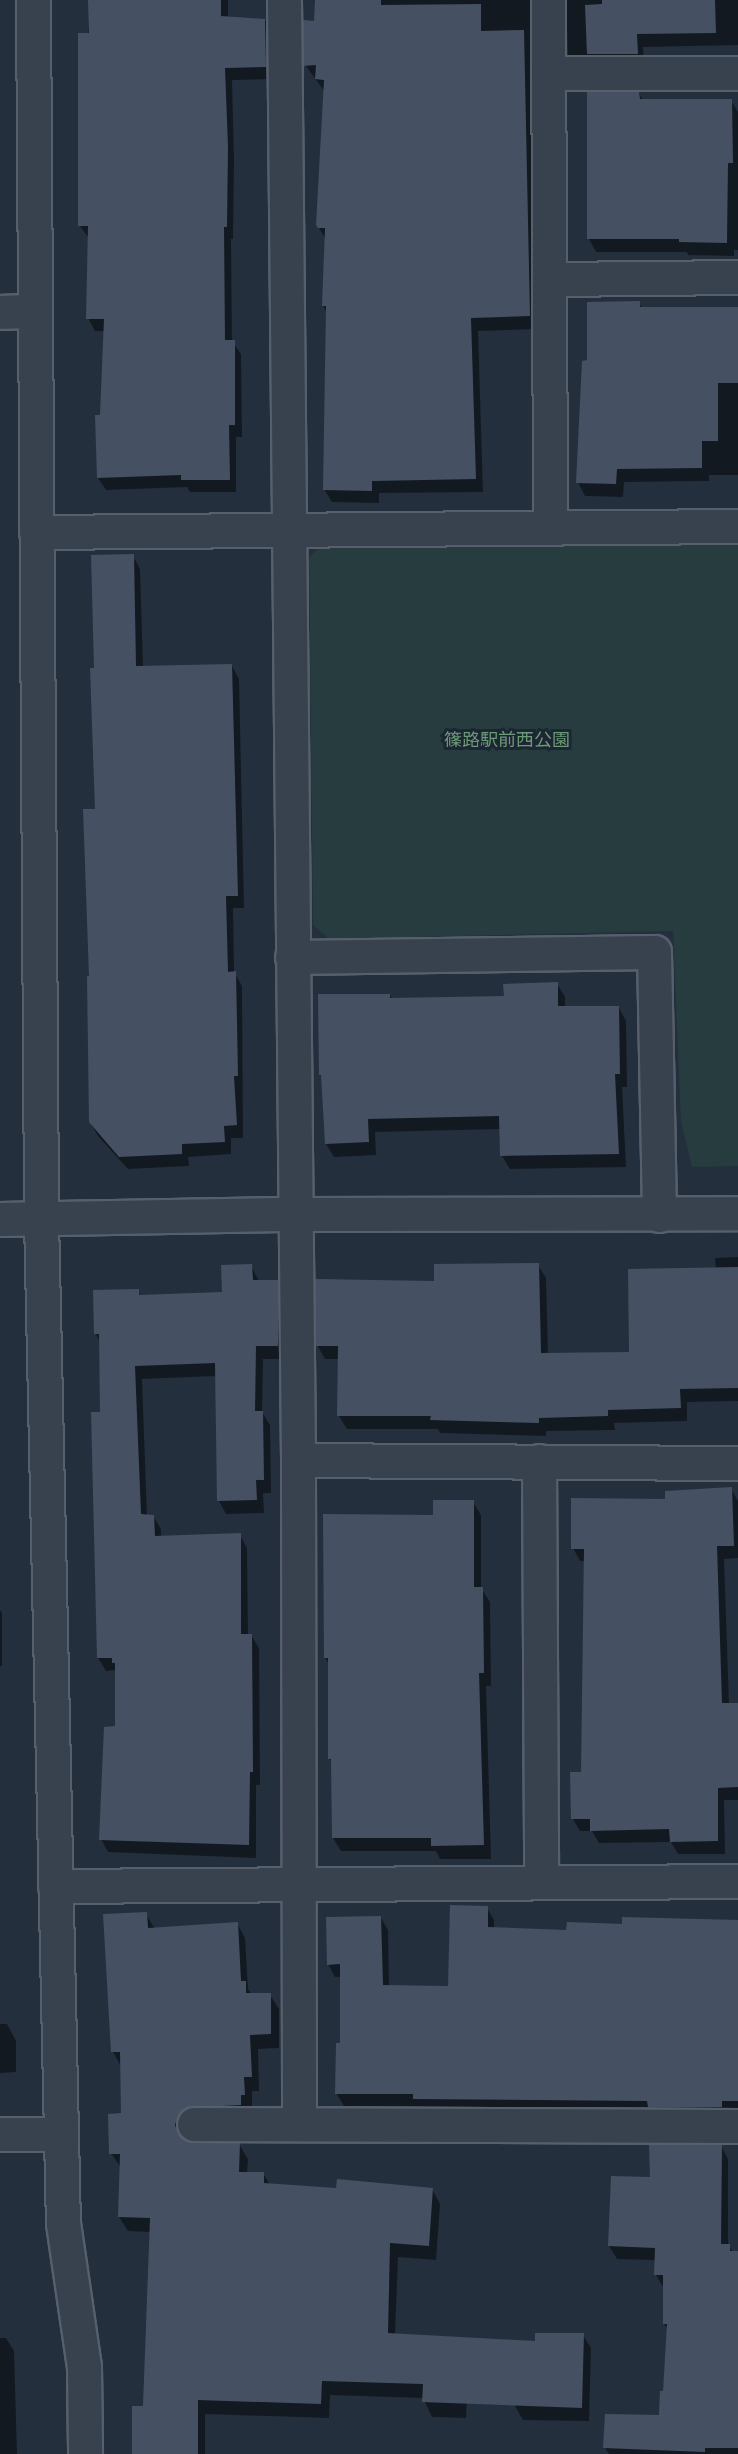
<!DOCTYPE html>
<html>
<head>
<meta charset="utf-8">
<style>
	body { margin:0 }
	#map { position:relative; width:738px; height:2454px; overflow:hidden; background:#242f3e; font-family:Quicksand,"Noto Sans JP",sans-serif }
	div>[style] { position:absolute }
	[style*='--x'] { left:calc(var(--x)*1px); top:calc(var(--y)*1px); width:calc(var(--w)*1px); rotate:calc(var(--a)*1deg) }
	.green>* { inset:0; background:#263c3f }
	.shadow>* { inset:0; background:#0007 }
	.building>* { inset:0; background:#455162 }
	.roads { filter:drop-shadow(2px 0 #565f6c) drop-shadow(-2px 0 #565f6c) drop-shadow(0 2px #565f6c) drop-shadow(0 -2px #565f6c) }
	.street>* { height:33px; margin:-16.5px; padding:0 16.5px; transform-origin:16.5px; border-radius:16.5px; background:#38414e }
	span { translate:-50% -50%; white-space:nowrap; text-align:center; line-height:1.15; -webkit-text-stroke:6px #1d2633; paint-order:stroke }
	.park-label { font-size:18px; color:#6b9a76 }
</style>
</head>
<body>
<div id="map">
	<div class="green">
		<div style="clip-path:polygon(738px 542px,738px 1166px,692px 1167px,681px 1121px,673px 931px,329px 939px,313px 925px,309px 558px,321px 546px)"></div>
	</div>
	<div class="shadow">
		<div style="clip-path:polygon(90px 0,228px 0,228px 18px,265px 20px,272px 33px,272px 79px,232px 80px,234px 160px,233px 239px,231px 239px,232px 341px,241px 354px,242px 437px,236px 437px,236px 492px,190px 492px,187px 487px,106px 490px,98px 478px,105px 331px,95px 331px,88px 318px,89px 238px,79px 225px)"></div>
		<div style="clip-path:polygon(316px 0,543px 0,536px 68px,531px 68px,536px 329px,478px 331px,483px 492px,379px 493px,379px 503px,332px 502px,324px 489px,327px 313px,323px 305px,326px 240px,319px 228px,325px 92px,305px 65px,315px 23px)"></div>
		<div style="clip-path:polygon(566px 0,738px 0,738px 45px,643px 47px,644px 67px,576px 67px,568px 54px)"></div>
		<div style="clip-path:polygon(639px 93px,643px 101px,731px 101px,738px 112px,738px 250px,734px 250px,734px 256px,688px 255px,687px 252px,596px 252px,589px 239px)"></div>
		<div style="clip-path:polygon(639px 303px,642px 308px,738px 310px,738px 475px,709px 475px,709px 481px,624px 482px,623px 497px,585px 496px,578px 482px,589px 362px)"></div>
		<div style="clip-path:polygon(133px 556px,140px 569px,143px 667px,232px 666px,239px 679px,244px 908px,233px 908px,234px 972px,242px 986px,243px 1138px,231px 1138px,231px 1154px,188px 1157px,189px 1166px,128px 1169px,98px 1136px,90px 1122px,91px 977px,97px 811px,96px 669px)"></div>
		<div style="clip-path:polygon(557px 984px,565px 997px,565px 1008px,619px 1008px,626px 1021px,627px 1087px,622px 1087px,626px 1167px,510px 1169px,502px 1156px,501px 1129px,375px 1132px,376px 1155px,334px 1157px,326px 1144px,323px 1079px,320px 1075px,390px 995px,392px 999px,505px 997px)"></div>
		<div style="clip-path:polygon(738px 1257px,738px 1401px,687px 1402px,687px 1421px,614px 1423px,615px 1430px,546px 1431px,546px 1436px,440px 1433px,438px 1429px,347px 1429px,339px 1416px,339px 1359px,325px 1359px,317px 1345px,436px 1282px,538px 1265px,546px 1278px,548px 1354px,630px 1353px,716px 1268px,715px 1258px)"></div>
		<div style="clip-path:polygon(251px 1266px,259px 1281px,277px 1281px,284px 1294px,285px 1359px,263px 1359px,262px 1412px,270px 1425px,271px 1493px,263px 1493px,264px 1513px,226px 1514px,219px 1501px,217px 1376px,142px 1379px,147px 1516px,153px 1516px,161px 1529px,161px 1537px,240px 1535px,247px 1548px,248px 1635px,251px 1635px,259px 1648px,260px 1785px,256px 1785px,256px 1858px,108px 1852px,101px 1839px,116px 1728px,116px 1670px,106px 1671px,98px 1658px,102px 1414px,100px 1342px,96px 1334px,138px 1291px,141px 1297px,224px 1294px)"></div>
		<div style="clip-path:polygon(731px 1489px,738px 1501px,738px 1558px,724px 1559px,729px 1704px,738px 1705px,738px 1800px,724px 1800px,725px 1854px,678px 1854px,671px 1842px,599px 1843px,592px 1831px,580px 1831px,573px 1819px,583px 1774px,586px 1561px,580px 1561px,573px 1548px,667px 1500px)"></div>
		<div style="clip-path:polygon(473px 1502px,481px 1515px,481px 1588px,490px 1602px,491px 1686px,486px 1686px,491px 1859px,440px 1859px,436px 1851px,341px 1851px,333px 1838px,333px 1765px,329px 1758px,329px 1665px,325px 1657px,434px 1517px)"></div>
		<div style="clip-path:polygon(0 1610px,2px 1613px,2px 1666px,0 1666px)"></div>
		<div style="clip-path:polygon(487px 1908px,494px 1920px,494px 1929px,738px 1997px,738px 2113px,421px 2111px,419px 2107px,344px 2106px,336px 2093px,342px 2044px,341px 1977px,335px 1977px,328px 1964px,381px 1918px,388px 1930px,389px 1987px,449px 1987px)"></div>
		<div style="clip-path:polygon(146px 1914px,155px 1929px,237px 1923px,245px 1938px,248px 1989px,252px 1995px,270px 1995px,279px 2009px,279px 2048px,258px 2049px,259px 2091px,252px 2091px,252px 2109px,185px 2130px,183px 2141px,193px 2144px,239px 2144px,248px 2159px,247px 2174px,263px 2173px,270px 2185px,338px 2189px,432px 2189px,440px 2204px,436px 2260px,398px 2257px,395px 2335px,469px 2353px,466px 2418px,432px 2417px,423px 2398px,330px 2395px,329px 2418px,205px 2414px,205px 2454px,134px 2454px,145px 2408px,151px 2232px,128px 2231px,119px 2217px,121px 2168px,111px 2153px,123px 2115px,121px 2066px,113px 2052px)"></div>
		<div style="clip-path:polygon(0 2024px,7px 2024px,16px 2041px,16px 2072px,0 2073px)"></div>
		<div style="clip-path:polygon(721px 2146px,728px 2159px,728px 2245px,733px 2252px,738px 2252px,738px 2454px,609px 2454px,605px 2448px,661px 2417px,668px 2329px,664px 2324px,663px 2287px,656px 2275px,656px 2260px,617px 2259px,609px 2246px,613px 2177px,651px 2179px)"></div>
		<div style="clip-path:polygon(583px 2335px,591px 2348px,589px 2421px,523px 2420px,515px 2406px,514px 2341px,536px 2342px)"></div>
		<div style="clip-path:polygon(0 2338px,6px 2338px,14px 2351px,17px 2454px,0 2454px)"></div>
	</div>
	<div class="building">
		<div style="clip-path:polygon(88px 0,221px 0,221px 16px,265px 19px,266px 67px,225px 68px,228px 147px,227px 227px,224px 227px,225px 340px,235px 340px,235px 425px,229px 425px,230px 480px,181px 480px,181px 475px,97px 478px,95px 415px,100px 415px,104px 319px,86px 319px,88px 226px,78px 226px,78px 33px,89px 33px)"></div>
		<div style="clip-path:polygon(315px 0,381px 0,381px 5px,481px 4px,481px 31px,524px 30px,530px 316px,471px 318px,476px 479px,372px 481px,372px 491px,323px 490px,326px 306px,322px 306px,325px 228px,318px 228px,316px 225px,324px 80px,315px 79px,316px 65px,303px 66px,303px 20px,314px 21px)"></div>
		<div style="clip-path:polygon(602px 0,715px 0,716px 33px,637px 34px,638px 54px,587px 54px,585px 5px,602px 4px)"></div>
		<div style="clip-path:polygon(587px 92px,639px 92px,640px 99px,732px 99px,733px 163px,728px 163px,727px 243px,679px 242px,679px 239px,587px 239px)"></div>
		<div style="clip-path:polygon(640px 301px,640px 307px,738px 307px,738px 383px,718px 383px,718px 441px,702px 441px,702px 468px,617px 469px,616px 484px,576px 483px,582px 361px,587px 360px,587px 302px)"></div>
		<div style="clip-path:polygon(134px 554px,136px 666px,232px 664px,238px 896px,226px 896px,228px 972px,236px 971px,238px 1076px,234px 1076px,237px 1125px,224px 1126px,225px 1142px,182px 1144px,182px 1154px,119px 1157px,89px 1122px,87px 976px,89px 976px,83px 809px,95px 809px,90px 668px,94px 668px,91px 555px)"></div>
		<div style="clip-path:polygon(558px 982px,558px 1006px,619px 1006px,620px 1074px,615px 1074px,619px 1154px,500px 1156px,499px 1116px,368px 1119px,369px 1142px,325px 1144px,321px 1075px,319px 1075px,318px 994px,390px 994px,390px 998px,504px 996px,503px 984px)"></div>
		<div style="clip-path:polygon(539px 1263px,541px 1353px,629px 1352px,628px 1269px,738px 1267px,738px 1388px,680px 1389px,681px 1408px,608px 1410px,608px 1416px,539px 1418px,539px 1423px,430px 1420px,431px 1416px,337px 1416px,338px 1346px,316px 1346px,315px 1279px,434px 1281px,434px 1264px)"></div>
		<div style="clip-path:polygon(252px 1264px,253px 1280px,278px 1280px,278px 1346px,256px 1346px,255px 1411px,263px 1411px,264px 1480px,256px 1480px,257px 1500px,217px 1501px,215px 1363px,135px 1366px,141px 1514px,154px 1515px,155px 1536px,241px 1533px,241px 1634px,252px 1634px,253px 1772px,250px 1772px,249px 1845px,99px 1840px,104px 1727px,115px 1726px,115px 1663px,112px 1663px,112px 1658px,97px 1658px,91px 1412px,100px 1412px,99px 1334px,94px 1334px,93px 1290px,139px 1289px,139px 1295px,222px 1292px,221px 1265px)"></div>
		<div style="clip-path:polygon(732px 1487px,734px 1546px,717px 1546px,722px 1703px,738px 1703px,738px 1787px,718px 1788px,718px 1841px,670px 1842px,669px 1829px,590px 1831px,590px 1819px,571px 1819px,570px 1772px,581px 1772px,584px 1549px,571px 1549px,571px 1498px,665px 1499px,665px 1491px)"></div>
		<div style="clip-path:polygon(433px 1500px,474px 1500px,474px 1587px,483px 1587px,484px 1673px,479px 1673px,484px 1845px,431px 1846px,431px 1838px,332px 1838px,331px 1759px,328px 1759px,328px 1658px,324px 1658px,323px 1514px,433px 1515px)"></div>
		<div style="clip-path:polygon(450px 1905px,488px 1906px,488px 1927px,566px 1930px,567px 1922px,622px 1924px,622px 1917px,738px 1920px,738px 2101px,722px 2101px,722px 2107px,648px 2107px,647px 2101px,413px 2099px,413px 2094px,335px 2094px,336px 2043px,340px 2043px,340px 1964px,327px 1965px,326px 1917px,381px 1916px,383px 1985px,448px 1986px)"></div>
		<div style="clip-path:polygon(147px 1912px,148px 1928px,238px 1922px,241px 1981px,246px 1981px,246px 1993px,271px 1993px,271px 2034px,250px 2035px,252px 2077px,244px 2077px,245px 2095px,241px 2095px,241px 2105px,185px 2108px,178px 2115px,175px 2125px,178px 2134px,184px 2140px,193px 2143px,240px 2143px,239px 2172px,264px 2172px,264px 2183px,336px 2188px,337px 2179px,433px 2188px,429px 2246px,390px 2243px,388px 2333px,535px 2341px,535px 2333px,584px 2333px,582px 2408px,422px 2402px,423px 2384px,322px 2381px,321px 2404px,198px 2400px,198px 2454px,132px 2454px,132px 2406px,143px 2406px,150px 2218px,118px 2217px,120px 2154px,109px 2154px,108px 2114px,121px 2113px,120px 2052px,111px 2052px,103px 1914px)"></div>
		<div style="clip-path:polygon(649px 2144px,722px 2145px,721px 2244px,730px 2244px,730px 2251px,738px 2251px,738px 2448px,705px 2448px,705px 2452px,603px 2448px,605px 2414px,659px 2415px,660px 2391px,663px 2391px,667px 2324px,663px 2324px,663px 2275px,654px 2275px,655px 2248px,608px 2246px,611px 2176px,650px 2177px)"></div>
	</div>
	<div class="roads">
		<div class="street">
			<div style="--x:33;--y:0;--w:1218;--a:89.62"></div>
			<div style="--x:41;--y:1218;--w:1005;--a:88.75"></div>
			<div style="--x:63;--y:2223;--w:146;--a:81.7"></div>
			<div style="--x:84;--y:2367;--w:87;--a:89.3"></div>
			<div style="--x:284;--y:0;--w:1460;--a:89.45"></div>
			<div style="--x:298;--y:1460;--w:664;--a:89.91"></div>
			<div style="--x:548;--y:0;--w:527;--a:89.78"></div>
			<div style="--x:548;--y:73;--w:190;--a:0"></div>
			<div style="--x:551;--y:279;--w:187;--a:-0.6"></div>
			<div style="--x:0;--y:312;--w:35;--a:-2"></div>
			<div style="--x:36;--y:532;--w:702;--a:-0.49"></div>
			<div style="--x:292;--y:957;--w:362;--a:-0.8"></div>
			<div style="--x:654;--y:952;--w:263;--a:88.9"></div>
			<div style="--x:0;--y:1219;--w:296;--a:-1"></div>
			<div style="--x:296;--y:1214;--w:442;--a:-0.1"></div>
			<div style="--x:298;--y:1460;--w:440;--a:0.4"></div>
			<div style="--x:539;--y:1461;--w:421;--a:89.7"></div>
			<div style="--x:55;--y:1886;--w:683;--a:-0.42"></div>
			<div style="--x:194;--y:2124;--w:544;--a:0.21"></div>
			<div style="--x:0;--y:2134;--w:61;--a:0"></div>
		</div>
	</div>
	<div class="park-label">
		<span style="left:507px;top:740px">篠路駅前西公園</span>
	</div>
</div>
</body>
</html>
